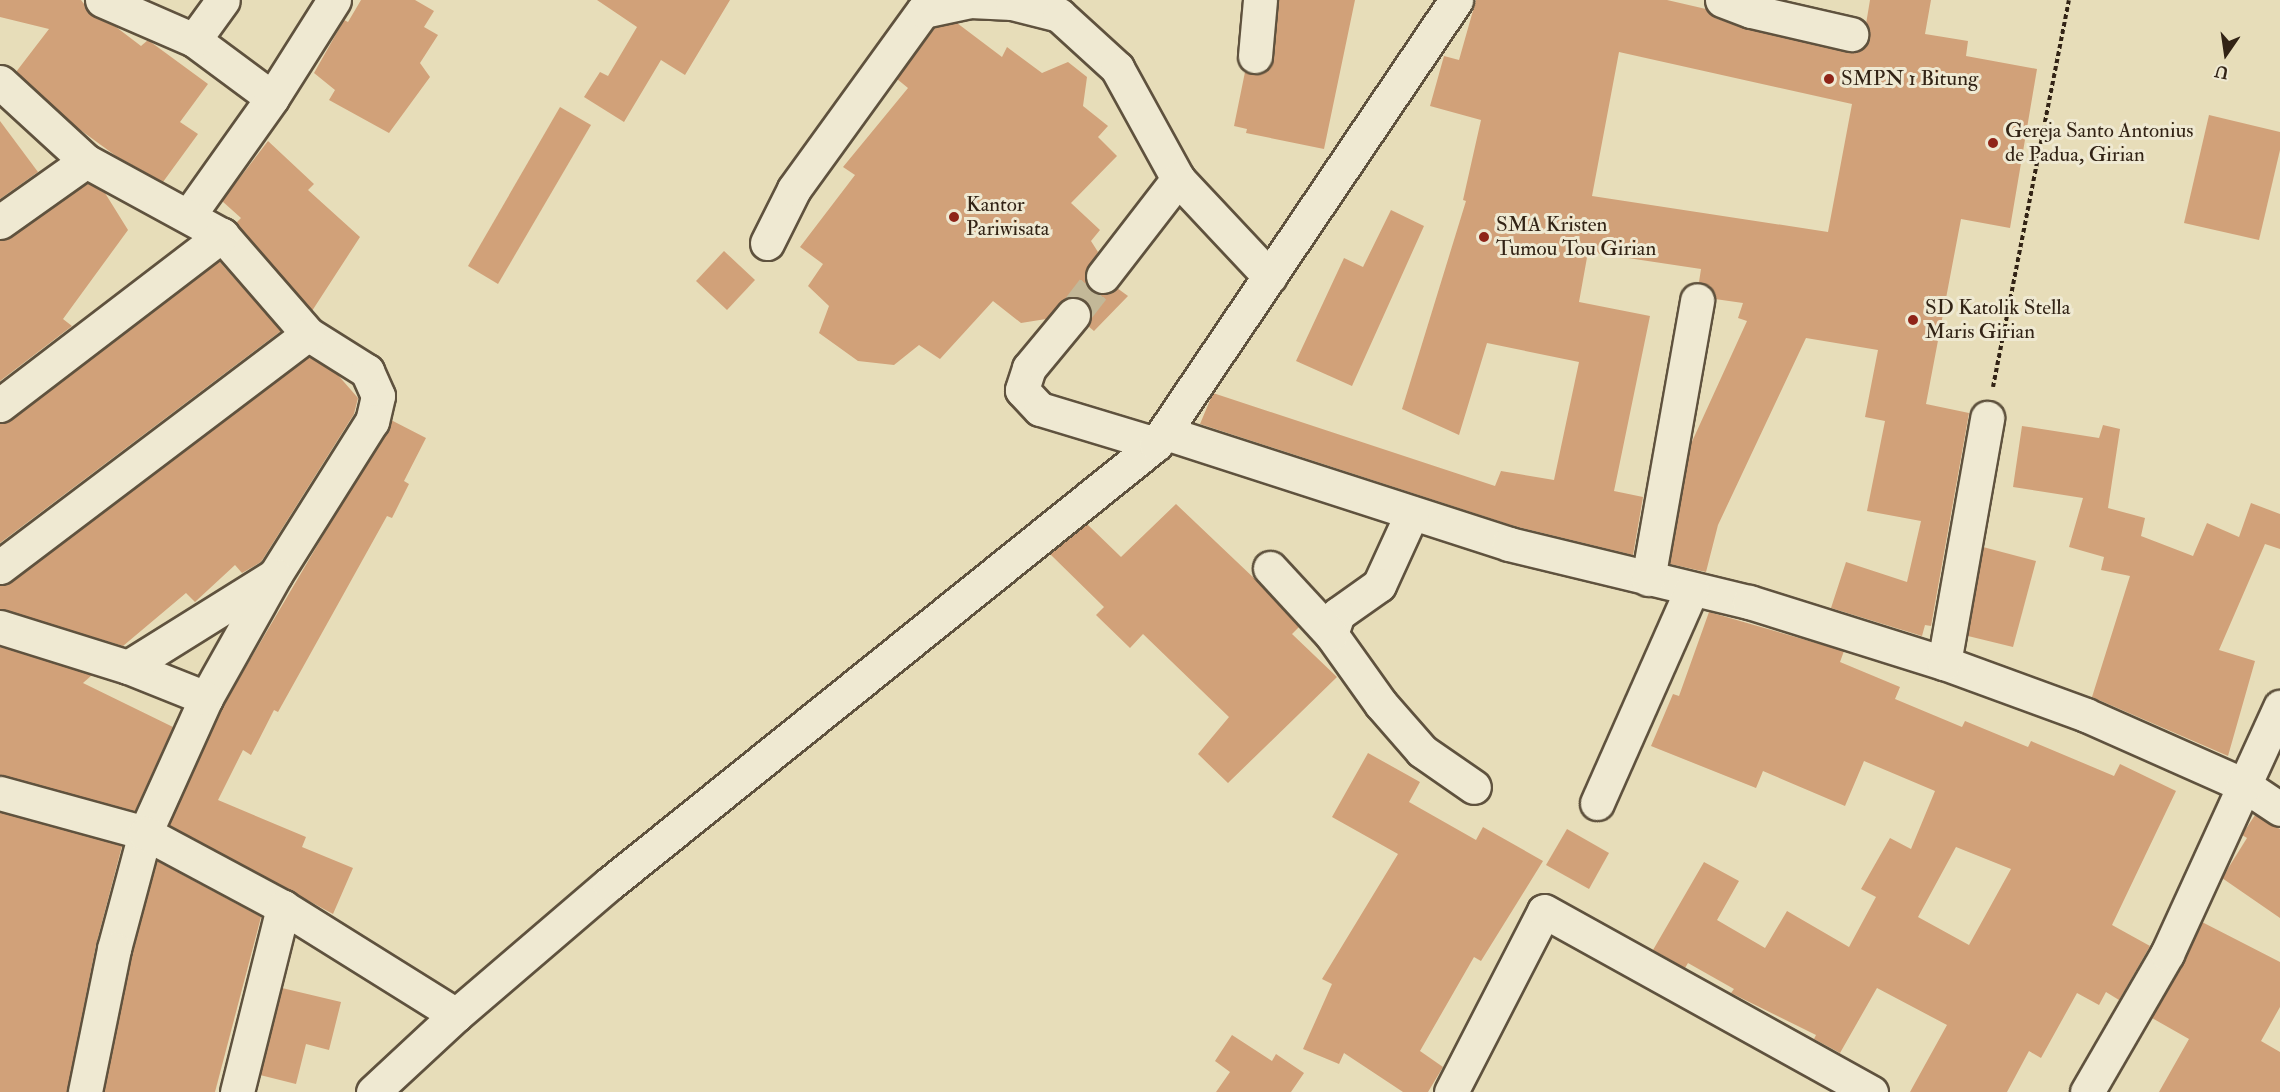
<!DOCTYPE html>
<html>
<head>
<meta charset="utf-8">
<style>
	body { margin:0 }
	#map { position:relative; width:2280px; height:1092px; overflow:hidden; background:#e7ddb9; font-family:"IM FELL Double Pica",serif }
	div>[style] { position:absolute }
	[style*='--x'] { left:calc(var(--x)*1px); top:calc(var(--y)*1px); width:calc(var(--w)*1px); rotate:calc(var(--a)*1deg) }
	.building>* { inset:0; background:#d1a179 }
	.minor-tunnel>* { height:33px; margin-top:-16.5px; transform-origin:0; background:repeating-linear-gradient(90deg,#c3b898 0 33px,transparent 0 49px) }
	.path>* { height:4px; margin-top:-2px; transform-origin:0; background:repeating-linear-gradient(90deg,#322315 0 4.5px,transparent 0 7.5px) }
	.roads { filter:drop-shadow(2px 0 #5f523e) drop-shadow(-2px 0 #5f523e) drop-shadow(0 2px #5f523e) drop-shadow(0 -2px #5f523e) }
	.minor>* { height:33px; margin:-16.5px; padding:0 16.5px; transform-origin:16.5px; border-radius:16.5px; background:#efe9d2 }
	.dots>* { width:16px; height:16px; translate:-50% -50%; box-sizing:border-box; border:3px solid #efe9d2; border-radius:50% }
	span { translate:-50% -50%; white-space:nowrap; text-align:center; line-height:1.15; -webkit-text-stroke:6px #efe9d2; paint-order:stroke }
	.poi-label { font-size:21px; color:#322315 }
	.left { translate:0 -50%; text-align:left }
	.north { position:absolute; left:2196px; top:24px; width:60px; height:60px; -webkit-text-stroke:4px #efe9d2; paint-order:stroke; rotate:193deg; font-size:16px; font-weight:700; line-height:24px; text-align:center; color:#322315 }
	.north::after { content:''; display:block; margin:auto; width:21px; height:27px; background:#322315; clip-path:polygon(50% 0,100% 100%,50% 72%,0 100%) }
</style>
</head>
<body>
<div id="map">
	<div class="building">
		<div style="clip-path:polygon(0 0,81px 0,94px 17px,116px 27px,141px 46px,148px 40px,208px 84px,180px 122px,198px 134px,163px 182px,116px 156px,79px 129px,16px 72px,49px 29px,0 17px)"></div>
		<div style="clip-path:polygon(361px 0,415px 0,434px 11px,424px 27px,438px 35px,420px 63px,430px 77px,389px 133px,329px 100px,335px 90px,314px 73px,344px 20px,348px 22px)"></div>
		<div style="clip-path:polygon(597px 0,730px 0,685px 75px,661px 60px,624px 122px,584px 97px,600px 72px,608px 76px,637px 27px)"></div>
		<div style="clip-path:polygon(1278px 0,1355px 0,1324px 149px,1246px 133px,1247px 129px,1234px 126px,1245px 72px,1263px 73px,1274px 58px)"></div>
		<div style="clip-path:polygon(evenodd,1476px 0,1667px 0,1706px 9px,1715px 18px,1747px 29px,1847px 52px,1864px 47px,1869px 39px,1866px 24px,1870px 0,1931px 0,1925px 34px,1968px 41px,1966px 56px,2037px 69px,2010px 228px,1961px 219px,1926px 404px,1969px 413px,1931px 626px,1925px 625px,1922px 636px,1831px 608px,1846px 562px,1907px 582px,1921px 521px,1867px 511px,1885px 421px,1865px 417px,1878px 350px,1806px 338px,1718px 525px,1706px 572px,1670px 564px,1690px 446px,1747px 321px,1738px 318px,1743px 303px,1715px 299px,1709px 286px,1699px 282px,1701px 269px,1588px 252px,1579px 302px,1650px 316px,1614px 491px,1643px 497px,1633px 555px,1514px 526px,1200px 424px,1213px 393px,1495px 486px,1501px 471px,1554px 480px,1579px 362px,1487px 343px,1459px 435px,1402px 409px,1466px 201px,1463px 200px,1481px 120px,1430px 106px,1444px 56px,1459px 60px,1476px 0,1619px 52px,1852px 104px,1828px 232px,1592px 196px,1619px 52px)"></div>
		<div style="clip-path:polygon(957px 23px,1002px 57px,1007px 47px,1042px 73px,1068px 62px,1087px 77px,1083px 106px,1108px 126px,1098px 137px,1117px 156px,1071px 203px,1100px 230px,1091px 241px,1098px 252px,1085px 273px,1086px 283px,1100px 294px,1117px 288px,1128px 296px,1094px 331px,1088px 326px,1090px 308px,1077px 297px,1066px 298px,1046px 319px,1021px 323px,993px 301px,940px 359px,919px 345px,894px 365px,858px 361px,819px 333px,829px 306px,808px 286px,823px 264px,800px 247px,855px 175px,843px 167px,908px 88px,897px 79px,935px 28px)"></div>
		<div style="clip-path:polygon(560px 107px,591px 125px,498px 284px,468px 266px)"></div>
		<div style="clip-path:polygon(2209px 115px,2280px 132px,2280px 150px,2259px 240px,2184px 223px)"></div>
		<div style="clip-path:polygon(0 121px,38px 172px,0 199px)"></div>
		<div style="clip-path:polygon(268px 141px,314px 184px,308px 190px,360px 237px,312px 311px,236px 223px,241px 218px,222px 201px)"></div>
		<div style="clip-path:polygon(87px 183px,105px 193px,128px 230px,63px 319px,72px 326px,0 381px,0 240px,11px 237px)"></div>
		<div style="clip-path:polygon(1391px 210px,1424px 226px,1352px 386px,1296px 361px,1344px 258px,1363px 267px)"></div>
		<div style="clip-path:polygon(724px 251px,755px 280px,727px 310px,696px 281px)"></div>
		<div style="clip-path:polygon(219px 261px,281px 331px,0 543px,0 423px,11px 420px)"></div>
		<div style="clip-path:polygon(309px 357px,337px 374px,358px 398px,354px 414px,261px 562px,242px 573px,235px 565px,195px 602px,186px 593px,123px 646px,0 609px,0 585px,11px 582px)"></div>
		<div style="clip-path:polygon(391px 420px,426px 438px,404px 481px,409px 484px,392px 518px,387px 516px,278px 712px,274px 710px,251px 755px,243px 750px,218px 800px,306px 837px,302px 847px,353px 868px,333px 914px,169px 825px,223px 706px)"></div>
		<div style="clip-path:polygon(2103px 425px,2120px 429px,2108px 508px,2145px 518px,2141px 536px,2193px 556px,2207px 523px,2239px 537px,2251px 503px,2280px 514px,2280px 549px,2265px 544px,2219px 650px,2255px 661px,2228px 756px,2092px 697px,2130px 576px,2101px 570px,2104px 557px,2069px 547px,2083px 498px,2013px 487px,2022px 426px,2099px 438px)"></div>
		<div style="clip-path:polygon(1176px 504px,1256px 580px,1299px 627px,1292px 634px,1337px 677px,1228px 783px,1198px 754px,1229px 717px,1143px 634px,1130px 648px,1096px 615px,1104px 607px,1050px 554px,1087px 524px,1121px 557px)"></div>
		<div style="clip-path:polygon(1983px 547px,2036px 561px,2013px 647px,1968px 636px)"></div>
		<div style="clip-path:polygon(evenodd,1709px 612px,1844px 651px,1840px 662px,1900px 687px,1895px 699px,1962px 727px,1965px 721px,2028px 747px,2031px 741px,2114px 776px,2120px 764px,2176px 791px,2112px 925px,2150px 946px,2119px 1000px,2106px 992px,2099px 1005px,2077px 993px,2041px 1058px,2029px 1051px,2007px 1092px,1910px 1092px,1947px 1025px,1877px 988px,1840px 1053px,1814px 1039px,1816px 1035px,1731px 993px,1734px 989px,1688px 963px,1685px 968px,1653px 950px,1704px 862px,1739px 881px,1717px 920px,1765px 948px,1787px 911px,1849px 947px,1876px 897px,1861px 889px,1890px 838px,1911px 849px,1935px 791px,1864px 761px,1845px 806px,1763px 771px,1756px 788px,1651px 746px,1673px 694px,1679px 696px,1709px 612px,1956px 847px,2011px 869px,1969px 945px,1918px 917px,1956px 847px)"></div>
		<div style="clip-path:polygon(0 647px,92px 675px,83px 683px,173px 727px,135px 811px,0 775px)"></div>
		<div style="clip-path:polygon(1368px 753px,1420px 782px,1409px 802px,1476px 840px,1483px 827px,1543px 861px,1481px 961px,1474px 957px,1420px 1051px,1443px 1067px,1428px 1092px,1403px 1092px,1344px 1053px,1339px 1064px,1303px 1049px,1332px 984px,1322px 979px,1398px 854px,1332px 817px)"></div>
		<div style="clip-path:polygon(0 812px,122px 846px,96px 945px,67px 1092px,0 1092px)"></div>
		<div style="clip-path:polygon(2255px 815px,2280px 829px,2280px 918px,2222px 878px,2247px 838px,2242px 835px)"></div>
		<div style="clip-path:polygon(1567px 829px,1609px 853px,1589px 889px,1546px 865px)"></div>
		<div style="clip-path:polygon(157px 861px,261px 917px,215px 1092px,104px 1092px,132px 953px)"></div>
		<div style="clip-path:polygon(2202px 922px,2280px 962px,2280px 1007px,2261px 1041px,2280px 1052px,2280px 1092px,2159px 1092px,2189px 1039px,2152px 1018px)"></div>
		<div style="clip-path:polygon(282px 988px,341px 1002px,329px 1050px,306px 1044px,296px 1084px,260px 1075px)"></div>
		<div style="clip-path:polygon(1232px 1035px,1272px 1061px,1276px 1054px,1304px 1073px,1291px 1092px,1216px 1092px,1230px 1072px,1215px 1061px)"></div>
	</div>
	<div class="minor-tunnel">
		<div style="--x:1073;--y:315;--w:49;--a:-52.4"></div>
	</div>
	<div class="path">
		<div style="--x:1993;--y:387;--w:394;--a:-78.9"></div>
	</div>
	<div class="roads">
		<div class="minor">
			<div style="--x:102;--y:0;--w:100;--a:23.5"></div>
			<div style="--x:194;--y:40;--w:97;--a:36.6"></div>
			<div style="--x:1722;--y:0;--w:31;--a:21"></div>
			<div style="--x:1751;--y:11;--w:103;--a:13"></div>
			<div style="--x:194;--y:40;--w:49;--a:-54.1"></div>
			<div style="--x:1255;--y:56;--w:56;--a:-84.9"></div>
			<div style="--x:0;--y:82;--w:117;--a:42.6"></div>
			<div style="--x:189;--y:215;--w:143;--a:-54.6"></div>
			<div style="--x:272;--y:98;--w:116;--a:-57.7"></div>
			<div style="--x:0;--y:222;--w:105;--a:-35.3"></div>
			<div style="--x:86;--y:161;--w:155;--a:28.6"></div>
			<div style="--x:222;--y:235;--w:131;--a:49"></div>
			<div style="--x:308;--y:334;--w:70;--a:32.1"></div>
			<div style="--x:367;--y:371;--w:27;--a:66"></div>
			<div style="--x:378;--y:396;--w:26;--a:103"></div>
			<div style="--x:372;--y:421;--w:182;--a:122.2"></div>
			<div style="--x:275;--y:575;--w:141;--a:119.3"></div>
			<div style="--x:206;--y:698;--w:148;--a:114.3"></div>
			<div style="--x:145;--y:833;--w:120;--a:105"></div>
			<div style="--x:114;--y:949;--w:146;--a:101.5"></div>
			<div style="--x:767;--y:243;--w:60;--a:-63.4"></div>
			<div style="--x:794;--y:189;--w:220;--a:-54.1"></div>
			<div style="--x:923;--y:11;--w:48;--a:-12"></div>
			<div style="--x:970;--y:1;--w:42;--a:2.7"></div>
			<div style="--x:1012;--y:3;--w:49;--a:14.3"></div>
			<div style="--x:1059;--y:15;--w:79;--a:42.4"></div>
			<div style="--x:1117;--y:68;--w:127;--a:61.2"></div>
			<div style="--x:1178;--y:179;--w:134;--a:46.8"></div>
			<div style="--x:1103;--y:276;--w:123;--a:-52.3"></div>
			<div style="--x:1073;--y:315;--w:69;--a:129.7"></div>
			<div style="--x:1029;--y:368;--w:23;--a:108"></div>
			<div style="--x:1022;--y:390;--w:26;--a:47"></div>
			<div style="--x:1040;--y:409;--w:121;--a:16.8"></div>
			<div style="--x:0;--y:405;--w:280;--a:-37.4"></div>
			<div style="--x:1166;--y:433;--w:361;--a:17.9"></div>
			<div style="--x:1509;--y:544;--w:247;--a:13.6"></div>
			<div style="--x:1749;--y:602;--w:204;--a:17.4"></div>
			<div style="--x:1944;--y:663;--w:151;--a:20.1"></div>
			<div style="--x:2086;--y:715;--w:173;--a:23.9"></div>
			<div style="--x:2244;--y:785;--w:43;--a:33.7"></div>
			<div style="--x:1412;--y:513;--w:79;--a:114.6"></div>
			<div style="--x:1379;--y:585;--w:50;--a:144.7"></div>
			<div style="--x:1338;--y:614;--w:21;--a:109"></div>
			<div style="--x:1331;--y:634;--w:86;--a:54.5"></div>
			<div style="--x:1381;--y:704;--w:62;--a:48.9"></div>
			<div style="--x:1422;--y:751;--w:63;--a:34.7"></div>
			<div style="--x:0;--y:567;--w:386;--a:-37.1"></div>
			<div style="--x:1270;--y:568;--w:90;--a:47.3"></div>
			<div style="--x:1648;--y:579;--w:283;--a:-80"></div>
			<div style="--x:0;--y:627;--w:134;--a:17.4"></div>
			<div style="--x:128;--y:667;--w:84;--a:21.7"></div>
			<div style="--x:1944;--y:663;--w:249;--a:-80"></div>
			<div style="--x:128;--y:667;--w:170;--a:-32"></div>
			<div style="--x:0;--y:793;--w:150;--a:15.4"></div>
			<div style="--x:145;--y:833;--w:157;--a:28.2"></div>
			<div style="--x:283;--y:907;--w:204;--a:32"></div>
			<div style="--x:1597;--y:803;--w:234;--a:-66.1"></div>
			<div style="--x:237;--y:1092;--w:191;--a:-76"></div>
			<div style="--x:373;--y:1092;--w:113;--a:-42.9"></div>
			<div style="--x:456;--y:1015;--w:201;--a:-40.6"></div>
			<div style="--x:609;--y:884;--w:702;--a:-38.81"></div>
			<div style="--x:1156;--y:444;--w:536;--a:-55.95"></div>
			<div style="--x:1451;--y:1092;--w:203;--a:-62.8"></div>
			<div style="--x:1544;--y:911;--w:374;--a:29"></div>
			<div style="--x:2087;--y:1092;--w:160;--a:-59.9"></div>
			<div style="--x:2167;--y:954;--w:272;--a:-65.4"></div>
		</div>
	</div>
	<div class="dots">
		<div style="left:1829px;top:79px;background:#8f2418"></div>
		<div style="left:1993px;top:143px;background:#8f2418"></div>
		<div style="left:954px;top:217px;background:#8f2418"></div>
		<div style="left:1484px;top:237px;background:#8f2418"></div>
		<div style="left:1913px;top:320px;background:#8f2418"></div>
	</div>
	<div class="poi-label">
		<span class="left" style="left:1841px;top:79px">SMPN 1 Bitung</span>
		<span class="left" style="left:2005px;top:143px">Gereja Santo Antonius<br>de Padua, Girian</span>
		<span class="left" style="left:966px;top:217px">Kantor<br>Pariwisata</span>
		<span class="left" style="left:1496px;top:237px">SMA Kristen<br>Tumou Tou Girian</span>
		<span class="left" style="left:1925px;top:320px">SD Katolik Stella<br>Maris Girian</span>
	</div>
	<div class="north">U</div>
</div>
</body>
</html>
